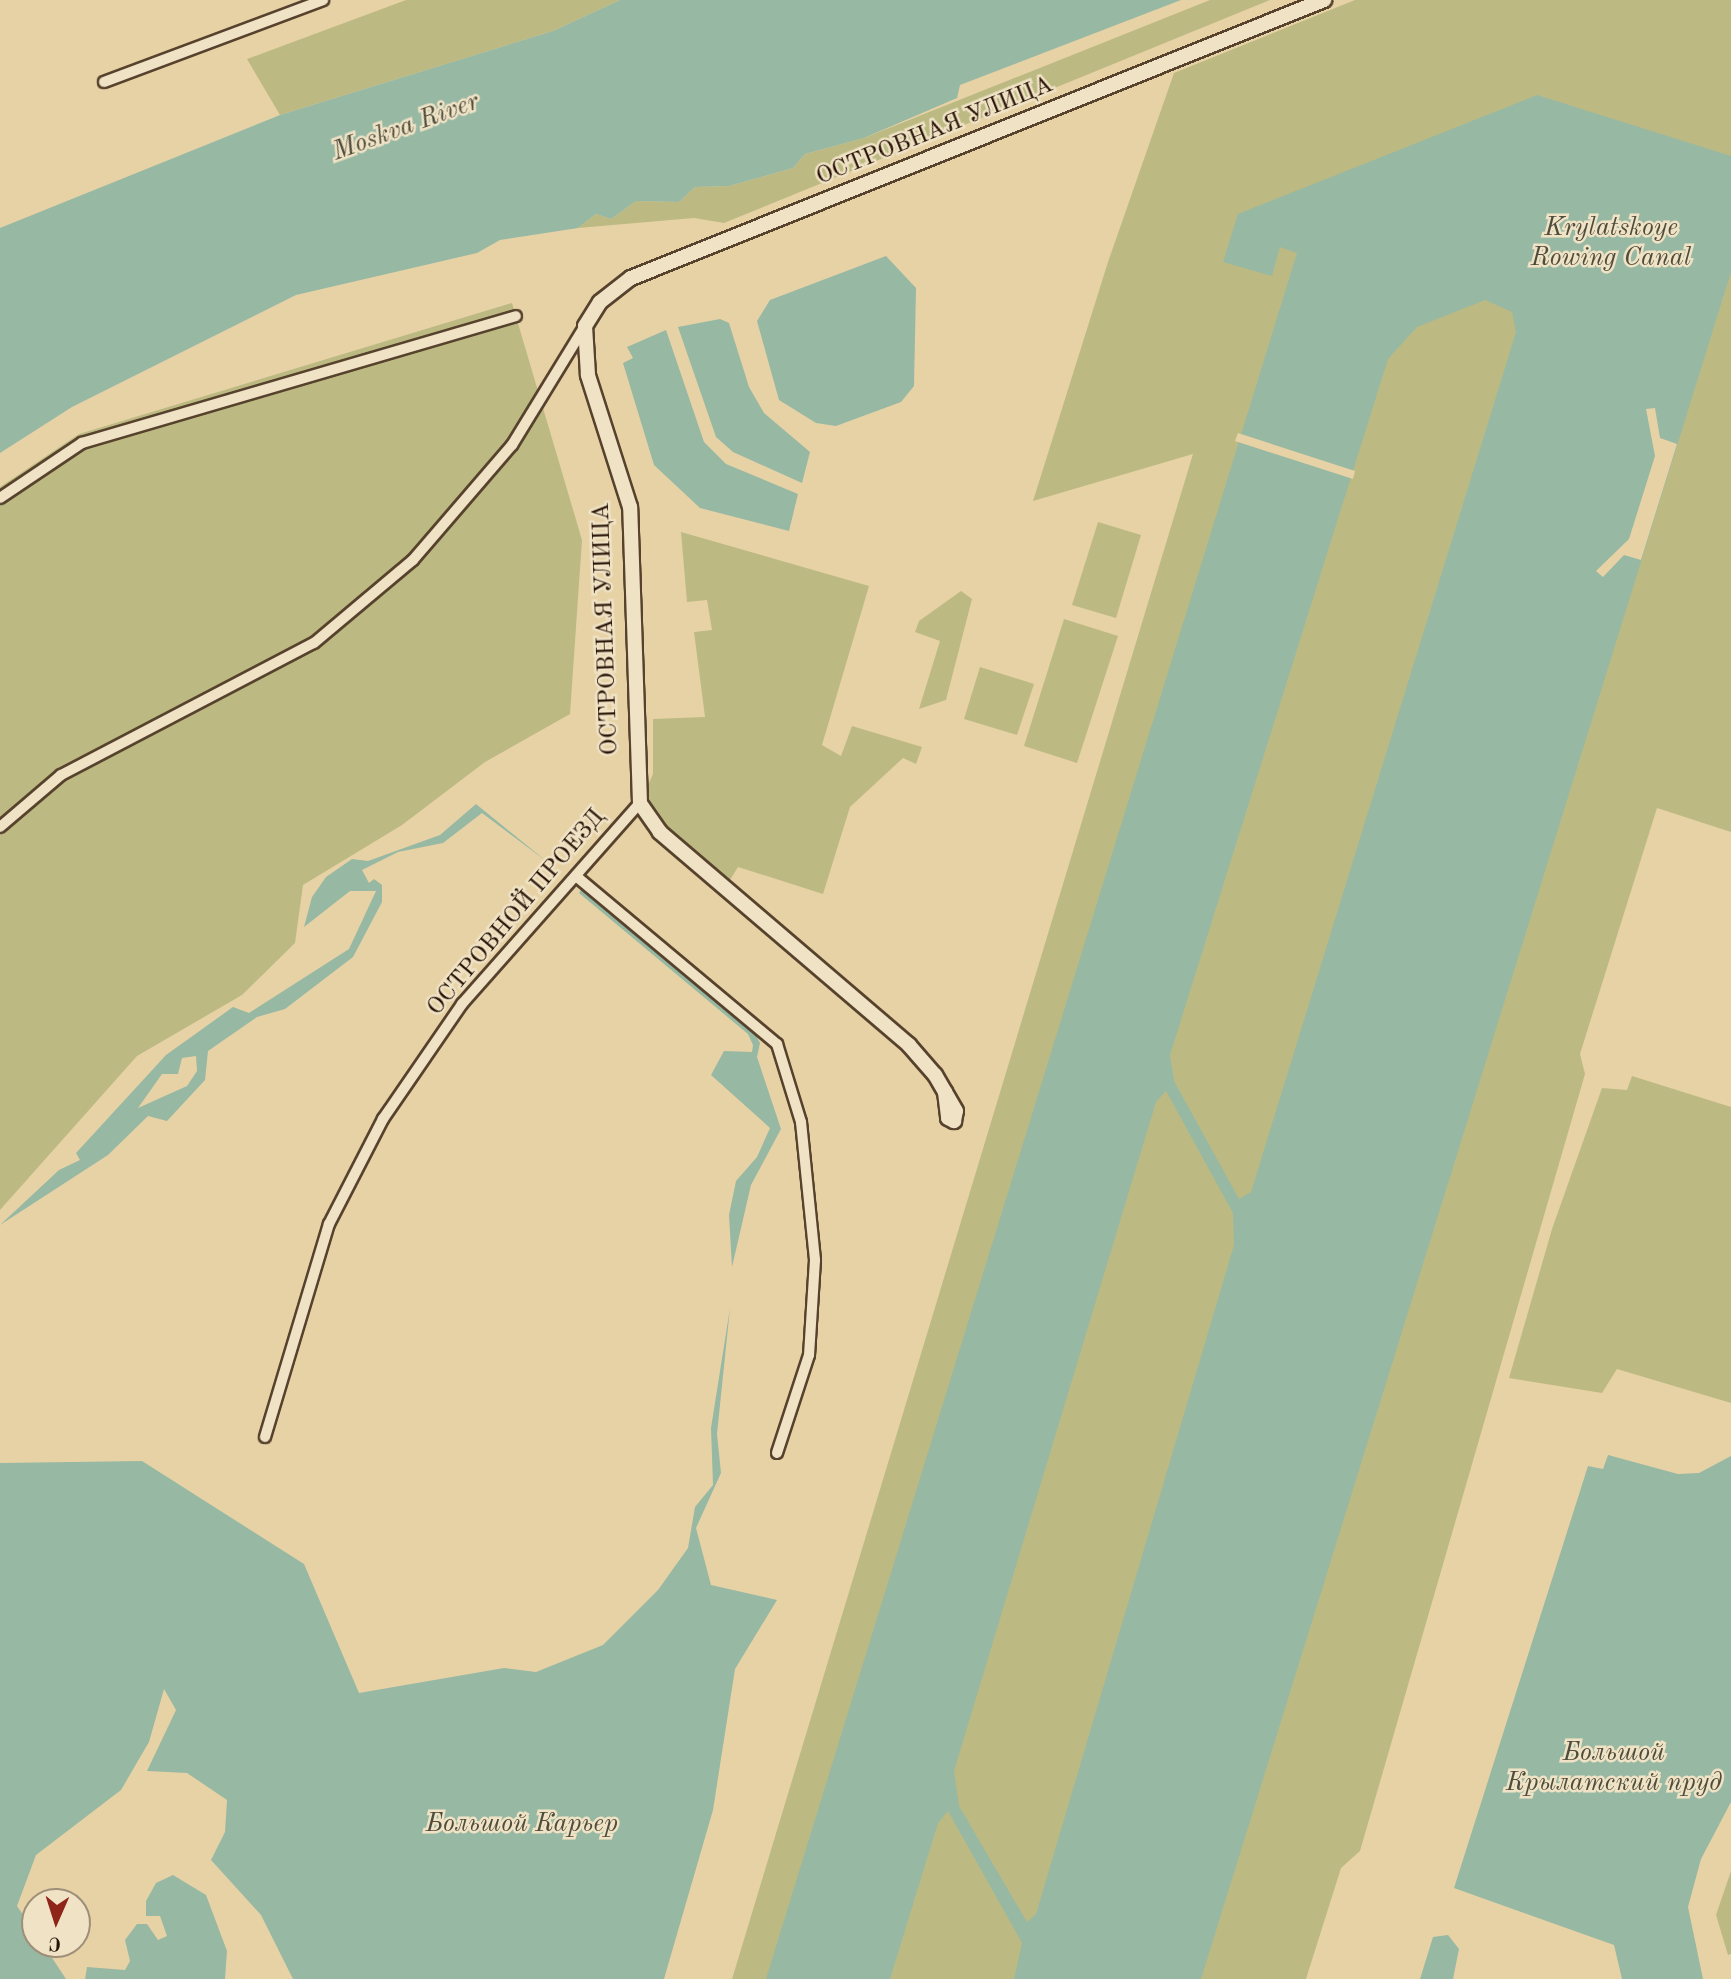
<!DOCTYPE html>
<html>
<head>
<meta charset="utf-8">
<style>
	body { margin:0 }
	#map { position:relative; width:1731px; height:1979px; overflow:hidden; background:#e7d2a6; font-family:"Old Standard TT",serif }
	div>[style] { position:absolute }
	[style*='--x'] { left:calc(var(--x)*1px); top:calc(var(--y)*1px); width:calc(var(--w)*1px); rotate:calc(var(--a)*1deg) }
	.green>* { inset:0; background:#bcba82 }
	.water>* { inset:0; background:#97b8a3 }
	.pier>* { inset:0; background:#e7d2a6 }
	.roads { filter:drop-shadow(2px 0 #57422d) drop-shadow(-2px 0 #57422d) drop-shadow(0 2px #57422d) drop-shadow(0 -2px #57422d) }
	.minor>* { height:10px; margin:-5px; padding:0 5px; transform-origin:5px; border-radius:5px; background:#efe2c5 }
	.tertiary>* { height:14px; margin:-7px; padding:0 7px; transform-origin:7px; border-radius:7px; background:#efe2c5 }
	span { translate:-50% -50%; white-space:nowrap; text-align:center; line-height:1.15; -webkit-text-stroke:5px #efe2c5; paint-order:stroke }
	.street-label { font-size:24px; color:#271205 }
	.water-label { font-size:26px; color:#4e4c3c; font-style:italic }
	.north { position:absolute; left:21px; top:1888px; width:70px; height:70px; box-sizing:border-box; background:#efe2c5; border:2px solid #9f8f78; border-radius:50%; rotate:183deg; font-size:19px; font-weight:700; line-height:28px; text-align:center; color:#271205 }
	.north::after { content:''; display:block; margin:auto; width:24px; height:32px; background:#8f2418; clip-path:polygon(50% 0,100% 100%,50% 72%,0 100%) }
</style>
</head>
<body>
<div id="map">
	<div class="green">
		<div style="clip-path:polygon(406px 0,620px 0,553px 31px,280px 115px,247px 59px)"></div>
		<div style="clip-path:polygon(1210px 0,1270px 0,724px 223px,694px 218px,578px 228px,596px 214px,611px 219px,636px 201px,679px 202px,695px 187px,729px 186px,793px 168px,805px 154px,864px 138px)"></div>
		<div style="clip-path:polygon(1355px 0,1731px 0,1731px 832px,1657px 808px,1580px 1054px,1585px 1074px,1360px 1851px,1341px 1868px,1306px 1979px,732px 1979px,1193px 454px,1033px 501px,1108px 262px,1174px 73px)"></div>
		<div style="clip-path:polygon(512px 303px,582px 540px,570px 714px,485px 762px,402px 825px,303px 885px,295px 943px,242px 995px,137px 1056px,0 1210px,0 487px,79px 434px)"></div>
		<div style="clip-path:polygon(1098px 522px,1141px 535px,1116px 618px,1072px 605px)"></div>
		<div style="clip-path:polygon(681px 532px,869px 586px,822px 745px,841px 756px,852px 726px,922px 747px,916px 764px,903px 758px,850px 807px,823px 894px,738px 867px,730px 880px,663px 824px,650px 804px,646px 790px,653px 774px,653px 719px,705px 717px,694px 632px,712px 630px,707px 600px,687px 602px)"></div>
		<div style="clip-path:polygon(961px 591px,972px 599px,946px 700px,919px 709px,940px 641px,915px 632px,919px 621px)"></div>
		<div style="clip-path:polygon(1064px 619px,1118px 636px,1077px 763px,1024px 746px)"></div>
		<div style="clip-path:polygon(980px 667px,1034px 684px,1017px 735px,964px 719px)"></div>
		<div style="clip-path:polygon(1632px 1076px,1731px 1107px,1731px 1403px,1617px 1369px,1602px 1393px,1509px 1378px,1552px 1229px,1602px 1088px,1627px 1090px)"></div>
		<div style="clip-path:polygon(1731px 1871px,1731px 1954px,1728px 1955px,1716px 1915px)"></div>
	</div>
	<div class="water">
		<div style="clip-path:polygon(620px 0,1181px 0,960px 85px,957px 98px,864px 138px,805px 154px,793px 168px,729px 186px,695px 187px,679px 202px,636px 201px,611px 219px,596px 214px,578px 228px,500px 240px,477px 253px,296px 295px,72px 407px,0 453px,0 228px,280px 115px,553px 31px)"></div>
		<div style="clip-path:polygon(evenodd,1537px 95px,1731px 156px,1731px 272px,1201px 1979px,1014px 1979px,1022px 1943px,948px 1811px,938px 1823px,890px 1979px,766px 1979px,1297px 253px,1280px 247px,1272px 276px,1223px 262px,1238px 214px,1537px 95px,1485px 300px,1512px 312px,1516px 332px,1251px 1192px,1239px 1199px,1174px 1081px,1170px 1055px,1388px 359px,1417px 327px,1485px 300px,1537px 95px,1166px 1091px,1233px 1213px,1234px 1245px,1036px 1914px,1027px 1922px,959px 1806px,954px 1771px,1156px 1102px,1166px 1091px)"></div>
		<div style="clip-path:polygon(886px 256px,916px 288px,914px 386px,901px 402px,836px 426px,816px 423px,779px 400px,757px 321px,770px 300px)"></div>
		<div style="clip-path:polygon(720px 319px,729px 323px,749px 387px,764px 413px,810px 452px,802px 483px,733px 452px,716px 437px,678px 327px)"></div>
		<div style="clip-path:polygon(666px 330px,704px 442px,726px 464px,798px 494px,789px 531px,700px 508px,654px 465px,623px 363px,633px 358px,627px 347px)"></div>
		<div style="clip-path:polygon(evenodd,476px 804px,546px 861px,482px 813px,443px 843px,398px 852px,362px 870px,369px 883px,374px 879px,382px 885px,382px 902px,353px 957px,285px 1009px,257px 1017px,208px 1051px,205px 1080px,167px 1121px,148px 1116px,108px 1155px,0 1225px,59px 1170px,80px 1160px,76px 1153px,166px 1055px,233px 1007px,249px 1013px,349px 949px,376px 891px,350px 891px,304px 927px,312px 897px,326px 877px,352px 859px,368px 861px,440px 835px,476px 804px,196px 1056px,197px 1071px,187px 1086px,138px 1108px,162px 1074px,178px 1074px,182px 1058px,196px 1056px)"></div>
		<div style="clip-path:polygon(583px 887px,753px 1030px,760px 1043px,757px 1057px,781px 1129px,751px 1185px,732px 1267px,729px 1215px,736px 1181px,757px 1157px,770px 1128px,711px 1075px,724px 1051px,752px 1052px,753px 1045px,748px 1034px,579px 893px)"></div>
		<div style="clip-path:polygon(730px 1308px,717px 1434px,721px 1473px,696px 1528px,711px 1585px,777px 1600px,735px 1669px,713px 1810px,664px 1979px,293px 1979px,261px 1915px,211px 1860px,225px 1832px,227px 1800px,187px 1773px,147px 1771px,176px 1710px,164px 1689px,149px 1742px,121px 1790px,36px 1855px,17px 1906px,35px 1932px,35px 1944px,43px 1944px,66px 1979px,0 1979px,0 1463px,142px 1461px,304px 1564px,359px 1693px,504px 1668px,536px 1672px,603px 1645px,658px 1590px,688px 1548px,695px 1507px,713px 1485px,711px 1428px)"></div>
		<div style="clip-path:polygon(1608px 1455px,1678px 1474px,1699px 1473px,1731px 1456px,1731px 1802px,1701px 1859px,1688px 1907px,1703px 1979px,1622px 1979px,1614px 1945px,1454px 1888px,1588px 1466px,1603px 1469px)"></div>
		<div style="clip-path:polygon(173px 1875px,206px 1895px,227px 1951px,225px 1979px,85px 1979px,87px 1967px,125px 1970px,130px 1961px,125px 1940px,137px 1924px,147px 1924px,158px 1940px,167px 1936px,160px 1916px,146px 1916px,146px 1901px,156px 1883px)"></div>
		<div style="clip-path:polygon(1448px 1935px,1459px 1949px,1453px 1979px,1420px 1979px,1433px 1937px)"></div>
	</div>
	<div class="pier">
		<div style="clip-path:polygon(1655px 408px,1660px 438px,1677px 444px,1641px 560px,1624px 555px,1603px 577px,1596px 571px,1629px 539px,1655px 456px,1646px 409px)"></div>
		<div style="clip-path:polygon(1238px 433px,1355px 471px,1353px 479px,1235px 441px)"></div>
	</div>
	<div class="roads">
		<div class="minor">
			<div style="--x:104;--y:82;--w:234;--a:-20.5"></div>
			<div style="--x:0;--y:498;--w:99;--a:-33.9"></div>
			<div style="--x:82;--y:443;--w:452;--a:-16.3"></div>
			<div style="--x:0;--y:827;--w:80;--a:-40.4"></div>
			<div style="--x:61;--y:775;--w:285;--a:-27.6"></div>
			<div style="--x:314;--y:643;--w:129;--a:-40"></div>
			<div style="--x:413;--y:560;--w:152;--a:-49.3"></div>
			<div style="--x:512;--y:445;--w:140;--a:-58.5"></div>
			<div style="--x:576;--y:876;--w:262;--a:39.9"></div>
			<div style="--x:777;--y:1044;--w:82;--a:72.9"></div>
			<div style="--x:801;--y:1122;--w:139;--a:84.2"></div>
			<div style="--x:815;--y:1260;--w:95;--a:93.6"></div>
			<div style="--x:809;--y:1355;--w:103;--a:108.1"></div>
			<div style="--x:265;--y:1437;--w:222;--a:-73.3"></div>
			<div style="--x:329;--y:1224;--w:118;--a:-62.8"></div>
			<div style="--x:383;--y:1119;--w:140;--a:-55.5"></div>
			<div style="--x:462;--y:1004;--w:268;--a:-48.5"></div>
		</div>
		<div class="tertiary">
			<div style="--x:945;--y:1092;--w:26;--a:83"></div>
			<div style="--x:948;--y:1118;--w:7;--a:27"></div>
			<div style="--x:954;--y:1121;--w:10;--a:-79"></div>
			<div style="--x:956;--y:1111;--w:22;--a:-120"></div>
			<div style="--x:945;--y:1092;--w:20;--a:-120"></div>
			<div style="--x:935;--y:1075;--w:40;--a:-131"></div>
			<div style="--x:909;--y:1045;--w:328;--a:-139.5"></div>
			<div style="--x:660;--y:832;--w:35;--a:-125"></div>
			<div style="--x:640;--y:803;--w:296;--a:-91.9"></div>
			<div style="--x:630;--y:507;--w:139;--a:-107.7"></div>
			<div style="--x:588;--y:375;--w:49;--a:-93.5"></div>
			<div style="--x:585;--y:326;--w:28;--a:-58"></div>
			<div style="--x:600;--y:302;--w:39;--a:-38"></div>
			<div style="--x:631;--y:278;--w:747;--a:-21.86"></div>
		</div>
	</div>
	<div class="street-label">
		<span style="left:935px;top:132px;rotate:-22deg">ОСТРОВНАЯ УЛИЦА</span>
		<span style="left:607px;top:629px;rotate:-92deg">ОСТРОВНАЯ УЛИЦА</span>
		<span style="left:517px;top:913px;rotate:-50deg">ОСТРОВНОЙ ПРОЕЗД</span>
	</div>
	<div class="water-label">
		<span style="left:406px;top:128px;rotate:-20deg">Moskva River</span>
		<span style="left:1611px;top:244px">Krylatskoye<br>Rowing Canal</span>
		<span style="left:1614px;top:1769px">Большой<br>Крылатский пруд</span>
		<span style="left:522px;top:1825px">Большой Карьер</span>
	</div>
	<div class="north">С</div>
</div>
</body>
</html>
